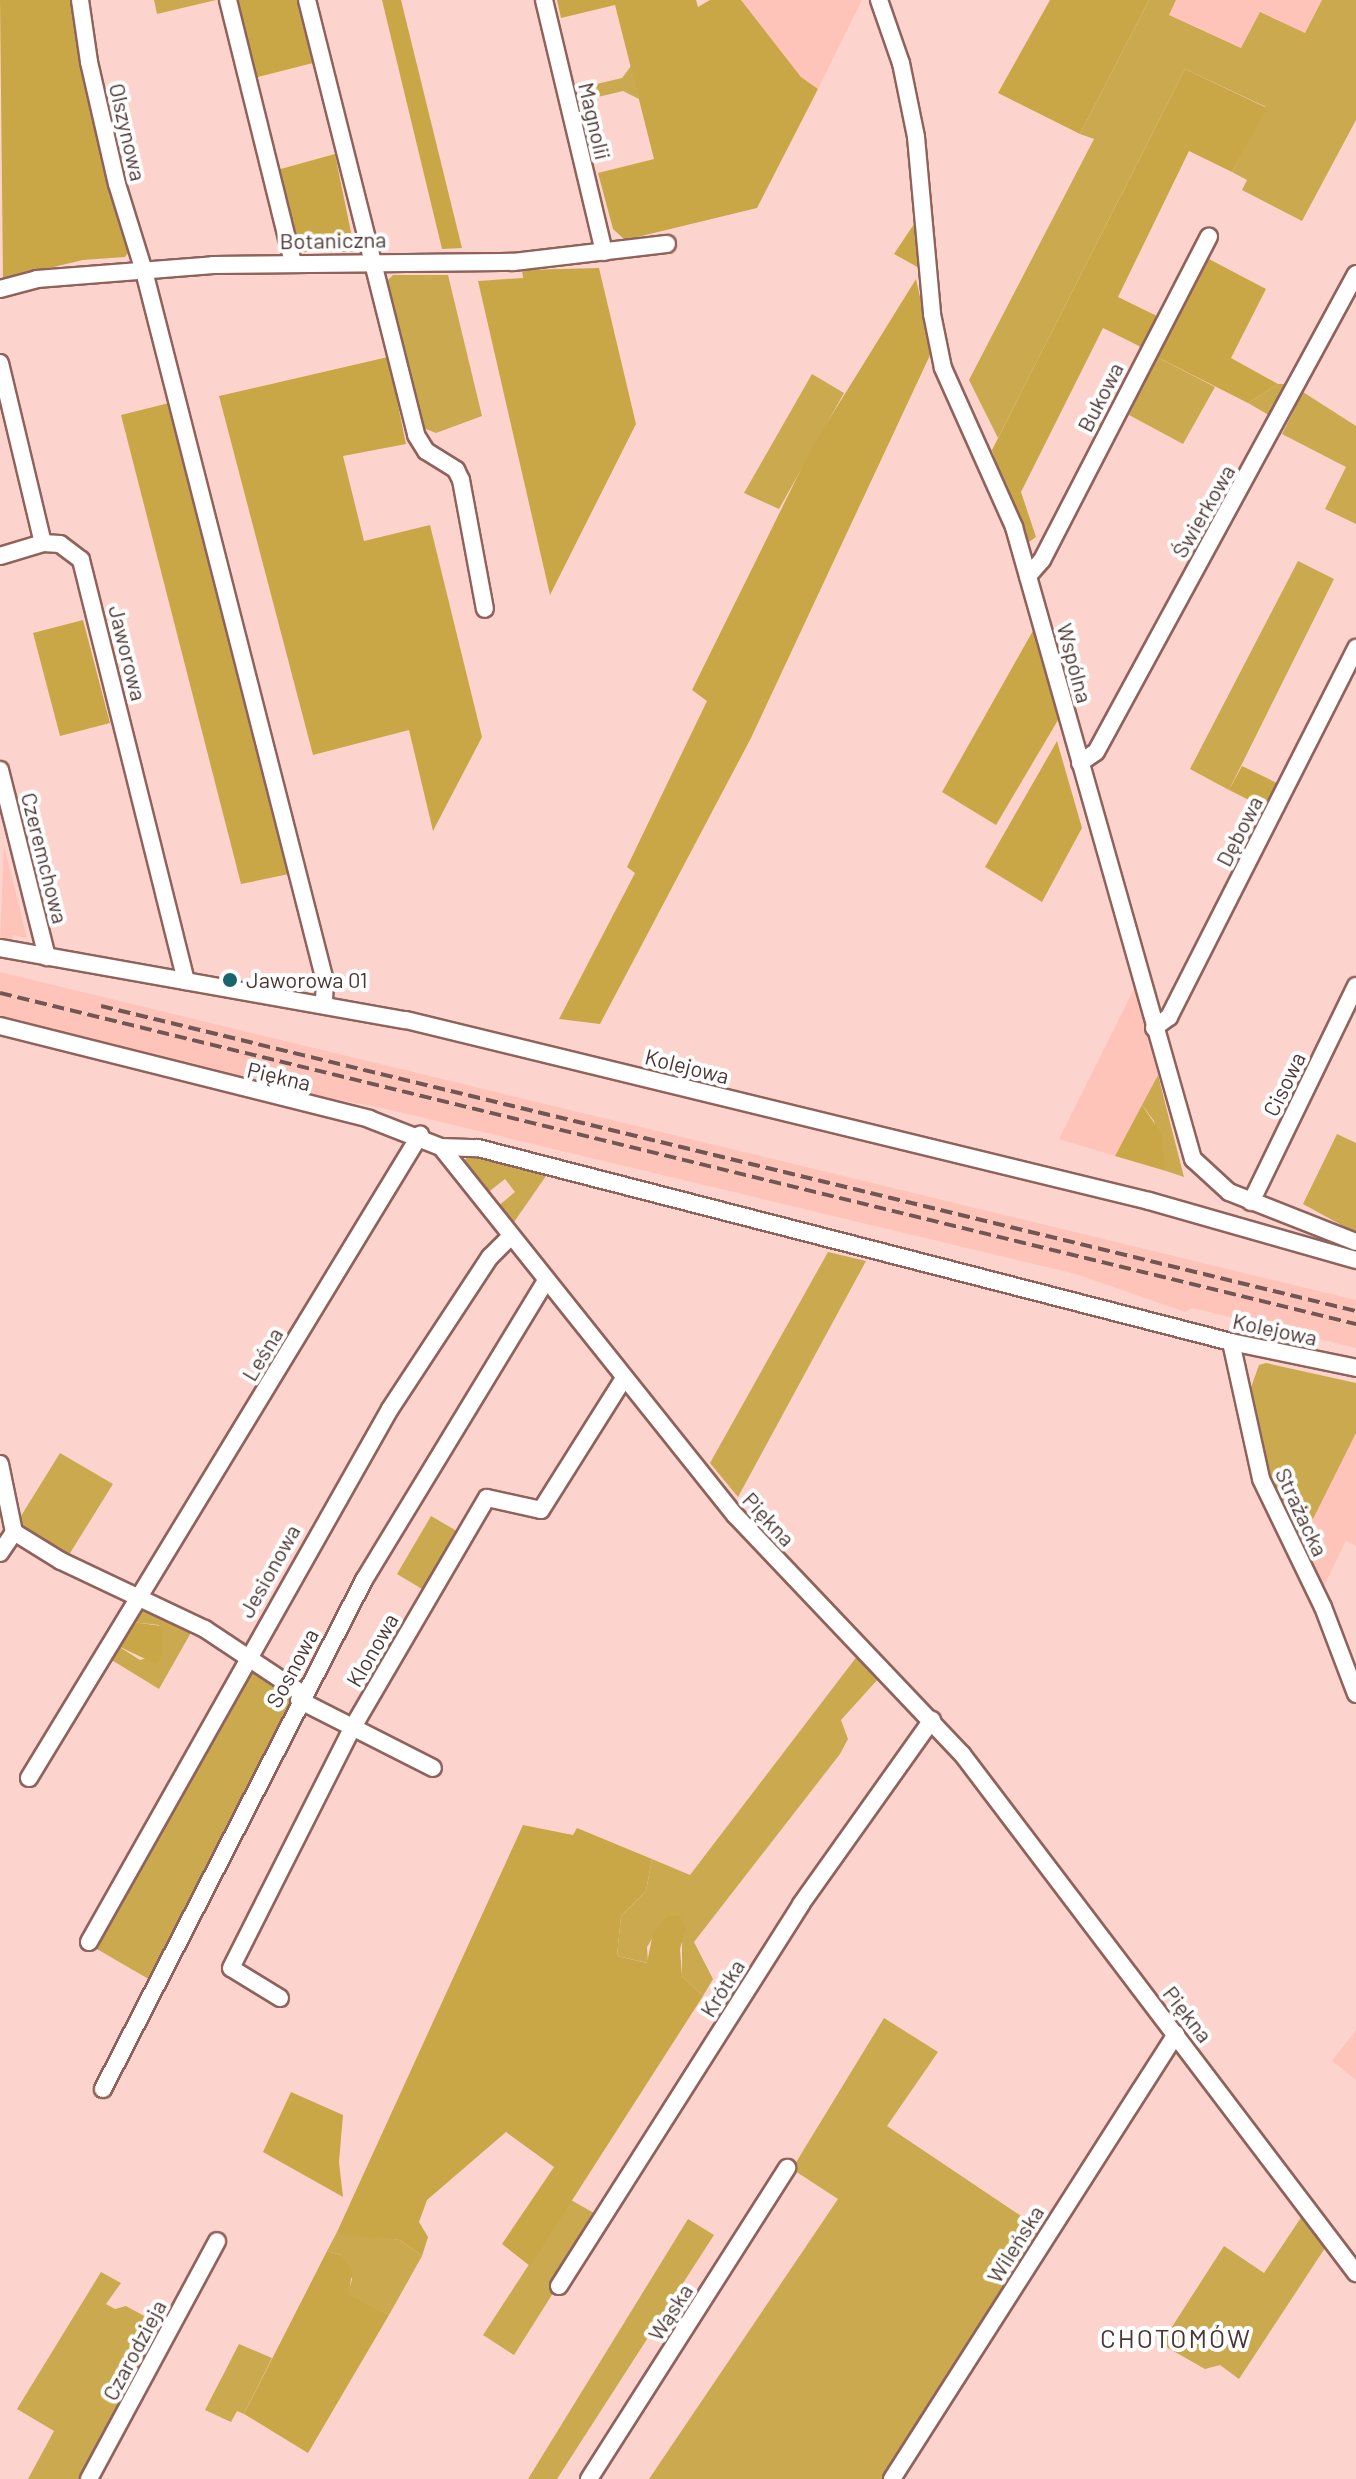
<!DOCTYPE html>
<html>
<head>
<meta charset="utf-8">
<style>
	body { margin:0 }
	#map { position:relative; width:1356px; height:2479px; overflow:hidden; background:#fdd4cd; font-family:Barlow,sans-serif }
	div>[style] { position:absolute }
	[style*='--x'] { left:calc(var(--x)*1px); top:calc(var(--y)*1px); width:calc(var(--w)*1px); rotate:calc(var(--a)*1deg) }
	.built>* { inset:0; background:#fec4ba }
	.green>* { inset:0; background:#caa94f }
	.forest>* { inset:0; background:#caa746 }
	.roads { filter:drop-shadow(2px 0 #8f635c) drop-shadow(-2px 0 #8f635c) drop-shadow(0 2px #8f635c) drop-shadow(0 -2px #8f635c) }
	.street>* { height:16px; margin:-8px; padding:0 8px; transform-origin:8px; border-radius:8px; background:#fff }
	.rail>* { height:4px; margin-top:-2px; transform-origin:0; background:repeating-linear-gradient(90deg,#715753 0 12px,transparent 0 18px) }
	.dots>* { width:22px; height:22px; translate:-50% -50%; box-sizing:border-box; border:4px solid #fff; border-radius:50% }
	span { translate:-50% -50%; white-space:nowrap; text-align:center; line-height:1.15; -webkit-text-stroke:8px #fff; paint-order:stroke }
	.street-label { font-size:22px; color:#4b3633 }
	.poi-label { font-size:22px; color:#4b3633 }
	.left { translate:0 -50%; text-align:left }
	.quarter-label { font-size:26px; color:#4b3633; letter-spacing:2px }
</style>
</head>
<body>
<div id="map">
	<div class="built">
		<div style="clip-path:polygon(741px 0,862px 0,818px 89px,801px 77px)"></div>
		<div style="clip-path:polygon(1176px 0,1322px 0,1305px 34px,1242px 48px,1169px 15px)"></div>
		<div style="clip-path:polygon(4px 845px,27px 938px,13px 935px,11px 942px,0 940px)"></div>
		<div style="clip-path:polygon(0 972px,1356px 1300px,1356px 1348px,1193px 1308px,1185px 1312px,1076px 1274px,382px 1108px,281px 1089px,0 1017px)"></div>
		<div style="clip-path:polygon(1134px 989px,1158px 1075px,1115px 1156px,1059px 1139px)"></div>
		<div style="clip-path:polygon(1356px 1433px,1356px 1546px,1346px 1541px,1321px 1592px,1298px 1549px)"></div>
		<div style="clip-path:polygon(1356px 2030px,1356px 2080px,1332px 2061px)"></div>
	</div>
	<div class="green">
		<div style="clip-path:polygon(154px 0,216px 0,157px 14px)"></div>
		<div style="clip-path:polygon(1149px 0,1176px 0,1169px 15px,1241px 48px,1260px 12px,1305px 33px,1322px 0,1356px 0,1356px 120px,1302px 221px,1242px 190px,1247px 180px,1232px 172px,1266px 107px,1185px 69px,998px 438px,969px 380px,1094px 139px,1080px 134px)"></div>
		<div style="clip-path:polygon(631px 66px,639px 99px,623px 91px,585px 100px,583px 109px,576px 82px,584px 87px,622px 78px)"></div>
		<div style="clip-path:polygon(393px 275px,448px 275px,482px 416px,436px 433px,421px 427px,385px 283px)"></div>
		<div style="clip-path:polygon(1157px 357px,1215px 387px,1183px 444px,1129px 415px)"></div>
		<div style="clip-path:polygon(812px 374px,844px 393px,779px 509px,744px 493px)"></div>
		<div style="clip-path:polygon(1278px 384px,1289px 384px,1269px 421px,1267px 414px,1248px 403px)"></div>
		<div style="clip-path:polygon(1303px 392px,1356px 426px,1356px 524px,1325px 509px,1346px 467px,1282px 434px)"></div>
		<div style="clip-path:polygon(1298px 561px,1334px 579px,1229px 790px,1190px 769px)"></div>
		<div style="clip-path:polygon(1158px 1075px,1184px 1177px,1166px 1171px,1154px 1121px,1142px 1105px)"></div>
		<div style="clip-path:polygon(1337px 1134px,1356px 1143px,1356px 1233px,1303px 1204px)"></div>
		<div style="clip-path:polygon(472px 1152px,546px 1176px,512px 1225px,497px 1207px,515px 1192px,505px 1179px,486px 1194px,462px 1163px)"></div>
		<div style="clip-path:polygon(828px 1252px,866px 1261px,738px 1497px,710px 1463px)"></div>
		<div style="clip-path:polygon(1266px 1363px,1356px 1383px,1356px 1433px,1298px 1549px,1270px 1474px,1249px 1393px,1259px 1365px)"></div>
		<div style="clip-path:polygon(60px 1453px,113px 1484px,67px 1558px,24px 1534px,21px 1516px)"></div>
		<div style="clip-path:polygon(431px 1516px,462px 1534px,427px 1592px,397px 1574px)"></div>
		<div style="clip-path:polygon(149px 1607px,193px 1629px,159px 1689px,110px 1659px,118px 1646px,140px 1660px,163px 1653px,159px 1625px,132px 1622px,140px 1609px)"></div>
		<div style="clip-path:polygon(858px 1655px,879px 1678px,841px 1720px,848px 1739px,840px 1754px,694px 1942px,713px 1979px,703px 1996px,682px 1976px,682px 1940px,665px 1917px,647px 1947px,648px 1963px,617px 1956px,621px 1916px,646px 1891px,652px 1859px,690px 1875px)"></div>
		<div style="clip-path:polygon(251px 1665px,297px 1694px,152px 1981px,90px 1945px)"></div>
		<div style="clip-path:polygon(884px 2018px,938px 2052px,887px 2126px,1042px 2230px,886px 2479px,649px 2479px,838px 2199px,792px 2169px)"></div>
		<div style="clip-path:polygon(571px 2200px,601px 2217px,514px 2355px,483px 2335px)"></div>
		<div style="clip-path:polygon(1302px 2216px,1325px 2248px,1239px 2379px,1220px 2365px,1205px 2369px,1161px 2344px,1224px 2246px,1264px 2273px)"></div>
		<div style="clip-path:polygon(688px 2219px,714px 2235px,557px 2479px,528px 2479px)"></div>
		<div style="clip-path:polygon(337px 2232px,400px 2240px,422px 2256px,389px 2315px,348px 2294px,352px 2279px,340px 2255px,327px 2251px)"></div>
		<div style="clip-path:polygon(101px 2272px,121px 2283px,106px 2304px,115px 2309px,126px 2306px,166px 2328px,83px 2479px,28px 2479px,54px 2431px,17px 2409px)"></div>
		<div style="clip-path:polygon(239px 2344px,272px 2358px,244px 2414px,237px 2411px,231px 2422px,205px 2410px)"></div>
	</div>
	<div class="forest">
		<div style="clip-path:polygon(0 0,75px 0,82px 28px,82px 70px,130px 250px,125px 257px,83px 260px,3px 279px)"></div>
		<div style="clip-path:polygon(235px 0,298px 0,313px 63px,254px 78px)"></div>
		<div style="clip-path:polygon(382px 0,401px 0,462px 248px,442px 249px)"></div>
		<div style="clip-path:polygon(557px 0,696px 0,698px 7px,710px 0,741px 0,801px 77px,818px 89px,757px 208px,625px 240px,613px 229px,598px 173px,654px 159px,615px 5px,561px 18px)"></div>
		<div style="clip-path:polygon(1050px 0,1149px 0,1080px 134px,998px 93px)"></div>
		<div style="clip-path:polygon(1185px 69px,1267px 108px,1232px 172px,1189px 151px,1118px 297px,1159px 317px,1142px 352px,1139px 346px,1103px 328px,1021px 492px,1036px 537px,1026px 544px,992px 450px)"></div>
		<div style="clip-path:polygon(335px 154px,355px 252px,297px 252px,277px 170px)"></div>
		<div style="clip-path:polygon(916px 221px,921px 269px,894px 254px)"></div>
		<div style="clip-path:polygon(1207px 258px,1266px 289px,1231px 358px,1278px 384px,1248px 403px,1157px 357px)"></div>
		<div style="clip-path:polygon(599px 268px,636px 424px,550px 595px,478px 281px,523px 278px,522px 270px)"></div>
		<div style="clip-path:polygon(916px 279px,932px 351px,751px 738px,600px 1024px,559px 1019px,635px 873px,627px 867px,707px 701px,692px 690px,812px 447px)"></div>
		<div style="clip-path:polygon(388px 357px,406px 444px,343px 456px,364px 541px,430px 525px,482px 737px,433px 831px,409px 730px,313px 755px,219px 396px)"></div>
		<div style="clip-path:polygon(169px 403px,289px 874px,241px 884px,121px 415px)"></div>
		<div style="clip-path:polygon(83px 620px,110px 723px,60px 736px,33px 633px)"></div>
		<div style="clip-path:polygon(1035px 627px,1061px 715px,996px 825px,942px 792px)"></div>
		<div style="clip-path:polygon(1057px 741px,1082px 828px,1042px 902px,985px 867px)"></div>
		<div style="clip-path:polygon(1242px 766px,1281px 785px,1269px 810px,1229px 790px)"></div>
		<div style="clip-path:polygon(1142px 1105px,1161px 1133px,1166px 1171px,1115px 1156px)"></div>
		<div style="clip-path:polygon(132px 1622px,162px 1626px,163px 1653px,156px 1664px,118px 1646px)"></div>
		<div style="clip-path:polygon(523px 1825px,573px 1835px,577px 1828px,652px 1859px,646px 1891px,621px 1916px,617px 1956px,647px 1963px,653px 1933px,665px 1917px,679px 1915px,686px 1928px,680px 1949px,682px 1976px,703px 1996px,530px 2266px,502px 2244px,554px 2167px,506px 2132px,427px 2200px,419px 2222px,428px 2237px,422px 2256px,400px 2240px,342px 2235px,337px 2232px)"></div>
		<div style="clip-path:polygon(291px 2092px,343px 2115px,339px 2162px,343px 2197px,263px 2152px)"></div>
		<div style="clip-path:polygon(327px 2251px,340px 2255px,352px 2270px,349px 2294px,389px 2315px,308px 2453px,244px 2414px)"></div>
	</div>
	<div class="roads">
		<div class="street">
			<div style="--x:80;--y:0;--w:63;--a:81.7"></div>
			<div style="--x:89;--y:62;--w:125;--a:77.1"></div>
			<div style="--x:117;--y:184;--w:91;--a:72.8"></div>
			<div style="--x:144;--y:271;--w:733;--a:75.7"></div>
			<div style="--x:325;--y:981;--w:22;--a:93"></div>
			<div style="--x:228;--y:0;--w:271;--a:76.1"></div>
			<div style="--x:307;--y:0;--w:448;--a:75.9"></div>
			<div style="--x:416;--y:435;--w:19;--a:58"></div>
			<div style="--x:426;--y:451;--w:36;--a:32"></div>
			<div style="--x:456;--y:470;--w:11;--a:63"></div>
			<div style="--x:461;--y:480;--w:131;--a:79.5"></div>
			<div style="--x:544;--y:0;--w:259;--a:76.6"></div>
			<div style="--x:879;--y:0;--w:67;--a:70.8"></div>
			<div style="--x:901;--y:63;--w:76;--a:78.5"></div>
			<div style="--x:916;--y:137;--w:178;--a:84.8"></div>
			<div style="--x:932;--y:314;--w:55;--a:78.5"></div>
			<div style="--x:943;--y:368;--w:174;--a:65.9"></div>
			<div style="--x:1014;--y:527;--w:657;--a:74.19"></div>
			<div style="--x:1193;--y:1159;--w:49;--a:42.5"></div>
			<div style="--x:1229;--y:1192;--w:136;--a:21.5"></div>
			<div style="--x:0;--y:289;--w:38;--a:-15"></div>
			<div style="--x:37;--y:279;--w:177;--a:-4.5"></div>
			<div style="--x:213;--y:265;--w:300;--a:-0.6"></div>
			<div style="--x:513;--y:262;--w:155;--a:-6.7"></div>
			<div style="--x:0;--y:363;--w:185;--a:76.6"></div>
			<div style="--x:43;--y:543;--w:17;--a:3"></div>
			<div style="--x:60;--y:544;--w:26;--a:37"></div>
			<div style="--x:81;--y:560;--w:434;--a:76"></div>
			<div style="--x:0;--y:556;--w:45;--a:-16.8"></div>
			<div style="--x:1028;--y:576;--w:21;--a:-49"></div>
			<div style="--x:1042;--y:560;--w:364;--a:-62.7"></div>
			<div style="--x:1080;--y:763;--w:19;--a:-35"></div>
			<div style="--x:1096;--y:752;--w:544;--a:-61.46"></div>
			<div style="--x:0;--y:770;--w:193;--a:75.9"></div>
			<div style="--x:0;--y:948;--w:412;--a:10.1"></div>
			<div style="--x:406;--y:1020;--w:765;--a:13.69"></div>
			<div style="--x:1149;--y:1201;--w:215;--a:15.9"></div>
			<div style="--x:0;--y:1026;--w:381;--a:14.1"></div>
			<div style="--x:369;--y:1119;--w:77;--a:21.3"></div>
			<div style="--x:441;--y:1147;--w:472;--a:51.4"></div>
			<div style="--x:736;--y:1516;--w:328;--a:46.5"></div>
			<div style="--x:962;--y:1754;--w:652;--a:52.8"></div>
			<div style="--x:1154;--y:1028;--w:19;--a:-36"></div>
			<div style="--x:1169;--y:1017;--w:414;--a:-63.1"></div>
			<div style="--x:441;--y:1147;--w:37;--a:2"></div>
			<div style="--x:478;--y:1148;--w:778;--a:14.45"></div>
			<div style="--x:1231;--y:1342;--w:128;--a:11.7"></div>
			<div style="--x:1251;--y:1202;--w:240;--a:-64.1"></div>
			<div style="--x:1231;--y:1342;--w:140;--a:77.6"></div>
			<div style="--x:1261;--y:1479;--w:142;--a:64.2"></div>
			<div style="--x:1323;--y:1607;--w:93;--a:69.2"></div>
			<div style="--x:0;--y:1464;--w:69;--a:78.4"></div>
			<div style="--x:14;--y:1532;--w:55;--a:31.7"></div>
			<div style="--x:61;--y:1561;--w:159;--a:25.3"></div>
			<div style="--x:205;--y:1629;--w:118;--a:33.6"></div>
			<div style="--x:0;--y:1553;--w:25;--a:-56"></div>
			<div style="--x:299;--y:1700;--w:150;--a:26.9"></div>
			<div style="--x:29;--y:1778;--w:753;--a:-58.7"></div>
			<div style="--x:89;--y:1942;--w:612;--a:-60.55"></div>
			<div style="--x:390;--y:1409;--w:182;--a:-56.7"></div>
			<div style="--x:490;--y:1257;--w:30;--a:-45"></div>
			<div style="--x:280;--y:1998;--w:57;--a:-148.5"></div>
			<div style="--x:231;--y:1968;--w:270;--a:-63.2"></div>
			<div style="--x:353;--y:1727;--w:265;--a:-59.7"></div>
			<div style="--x:487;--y:1498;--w:55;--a:12.5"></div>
			<div style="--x:541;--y:1510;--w:156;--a:-57.8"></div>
			<div style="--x:103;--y:2089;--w:572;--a:-62.85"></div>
			<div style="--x:364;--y:1580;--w:349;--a:-58.7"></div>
			<div style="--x:559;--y:2286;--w:452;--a:-57.6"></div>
			<div style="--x:801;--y:1904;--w:226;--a:-54.6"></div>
			<div style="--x:89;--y:2479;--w:270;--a:-61.7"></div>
			<div style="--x:589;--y:2479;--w:369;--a:-57.5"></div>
			<div style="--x:892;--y:2479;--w:528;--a:-57.45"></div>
		</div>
	</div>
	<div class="rail">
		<div style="--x:0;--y:993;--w:1396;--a:13.72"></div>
		<div style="--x:101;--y:1006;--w:1292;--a:13.66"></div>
	</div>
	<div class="dots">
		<div style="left:230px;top:980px;background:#18646f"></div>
	</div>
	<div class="street-label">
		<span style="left:595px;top:121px;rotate:77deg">Magnolii</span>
		<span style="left:128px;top:132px;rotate:77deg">Olszynowa</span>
		<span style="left:333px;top:240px;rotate:-1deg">Botaniczna</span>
		<span style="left:1100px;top:397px;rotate:-63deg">Bukowa</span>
		<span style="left:1203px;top:511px;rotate:-60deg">Świerkowa</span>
		<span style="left:128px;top:653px;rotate:76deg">Jaworowa</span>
		<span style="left:1075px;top:663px;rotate:75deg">Wspólna</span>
		<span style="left:1239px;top:831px;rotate:-63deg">Dębowa</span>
		<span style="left:45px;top:858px;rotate:76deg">Czeremchowa</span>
		<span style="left:687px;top:1066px;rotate:14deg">Kolejowa</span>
		<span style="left:279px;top:1076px;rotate:13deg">Piękna</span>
		<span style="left:1284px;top:1084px;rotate:-64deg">Cisowa</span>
		<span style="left:1275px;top:1329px;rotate:12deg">Kolejowa</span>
		<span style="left:262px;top:1354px;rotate:-59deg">Leśna</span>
		<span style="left:1302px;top:1512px;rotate:65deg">Strażacka</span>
		<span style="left:769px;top:1519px;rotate:47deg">Piękna</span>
		<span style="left:269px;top:1571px;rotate:-61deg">Jesionowa</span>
		<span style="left:372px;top:1650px;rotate:-60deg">Klonowa</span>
		<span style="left:292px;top:1668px;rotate:-62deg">Sosnowa</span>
		<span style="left:722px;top:1988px;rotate:-58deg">Krótka</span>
		<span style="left:1188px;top:2014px;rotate:52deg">Piękna</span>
		<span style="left:1015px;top:2244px;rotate:-58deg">Wileńska</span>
		<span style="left:670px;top:2312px;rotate:-57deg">Wąska</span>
		<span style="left:134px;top:2350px;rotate:-62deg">Czarodzieja</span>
	</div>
	<div class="poi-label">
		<span class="left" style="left:246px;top:980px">Jaworowa 01</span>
	</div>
	<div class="quarter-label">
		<span style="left:1176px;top:2338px">CHOTOMÓW</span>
	</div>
</div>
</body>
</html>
